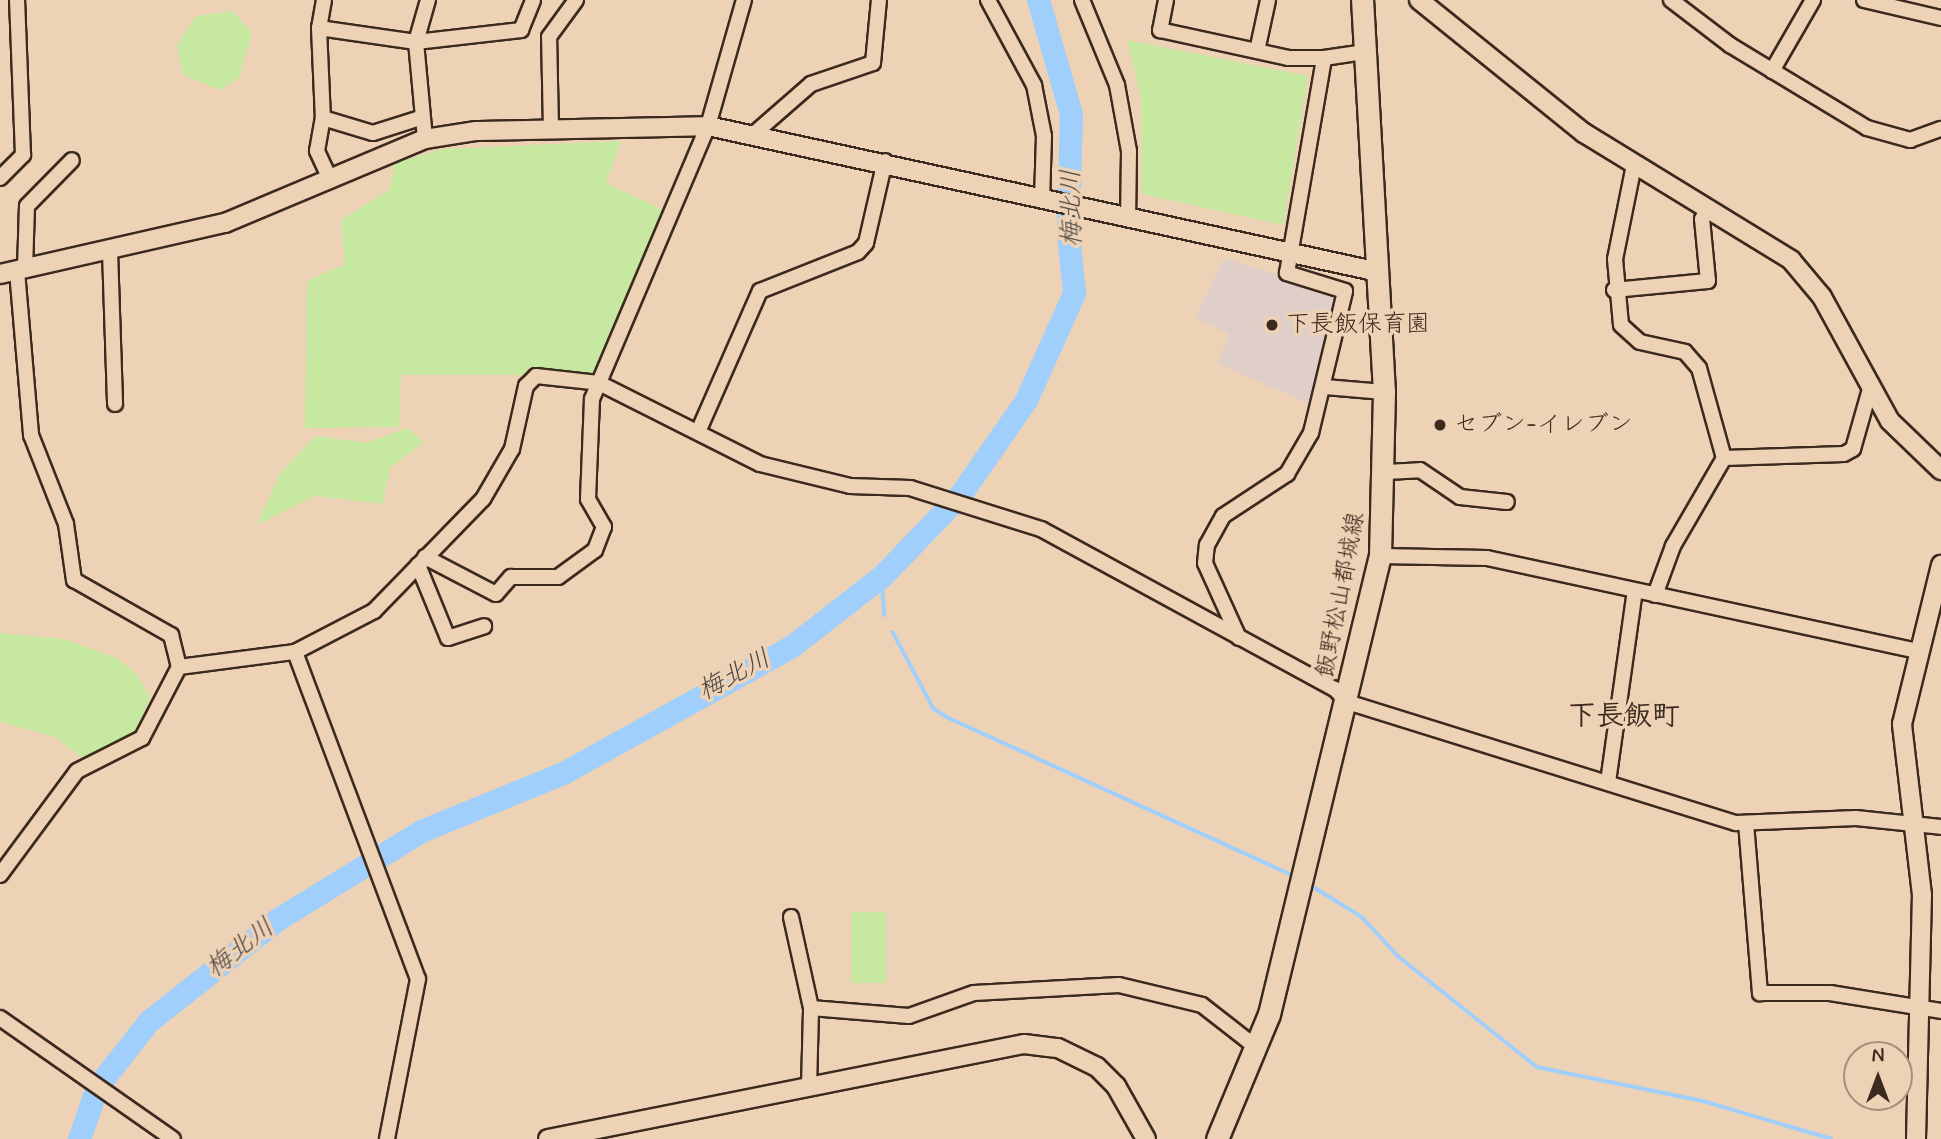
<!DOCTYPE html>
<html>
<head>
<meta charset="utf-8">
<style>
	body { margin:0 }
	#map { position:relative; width:1941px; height:1139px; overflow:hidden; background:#eed2b5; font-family:Mynerve,"Klee One",sans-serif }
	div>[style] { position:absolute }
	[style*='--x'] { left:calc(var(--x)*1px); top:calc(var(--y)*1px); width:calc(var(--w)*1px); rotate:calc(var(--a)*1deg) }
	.built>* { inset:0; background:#e0cec9 }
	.green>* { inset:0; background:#c6e8a1 }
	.stream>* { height:3.5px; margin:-1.75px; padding:0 1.75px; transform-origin:1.75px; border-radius:1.75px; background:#a0cffc }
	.river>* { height:23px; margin:-11.5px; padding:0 11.5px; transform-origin:11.5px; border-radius:11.5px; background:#a0cffc }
	.roads { filter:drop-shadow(2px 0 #3b2a1e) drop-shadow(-2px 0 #3b2a1e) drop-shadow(0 2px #3b2a1e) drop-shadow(0 -2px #3b2a1e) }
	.minor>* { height:14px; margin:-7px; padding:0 7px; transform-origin:7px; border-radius:7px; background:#eed2b5 }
	.tertiary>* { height:18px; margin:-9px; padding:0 9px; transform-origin:9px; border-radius:9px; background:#eed2b5 }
	.secondary>* { height:21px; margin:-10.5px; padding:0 10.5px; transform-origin:10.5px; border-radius:10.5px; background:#eed2b5 }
	.dots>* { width:19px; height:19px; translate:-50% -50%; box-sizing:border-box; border:4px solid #eed2b5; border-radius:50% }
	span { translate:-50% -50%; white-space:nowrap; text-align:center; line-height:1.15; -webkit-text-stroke:7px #eed2b5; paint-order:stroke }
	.poi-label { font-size:24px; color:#3b2a1e }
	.left { translate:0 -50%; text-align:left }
	.street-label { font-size:24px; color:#3b2a1e }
	.water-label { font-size:26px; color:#4a433f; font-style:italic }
	.quarter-label { font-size:28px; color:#3b2a1e; font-weight:700 }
	.north { position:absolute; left:1843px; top:1041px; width:70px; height:70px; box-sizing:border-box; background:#eed2b5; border:2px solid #a68f79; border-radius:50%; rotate:0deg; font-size:19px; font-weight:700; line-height:28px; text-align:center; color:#3b2a1e }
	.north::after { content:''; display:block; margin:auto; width:24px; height:32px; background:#3b2a1e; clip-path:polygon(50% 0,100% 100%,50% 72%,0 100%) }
</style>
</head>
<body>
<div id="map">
	<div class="built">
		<div style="clip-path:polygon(1224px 258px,1337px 293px,1314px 406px,1217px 363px,1229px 334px,1195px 317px)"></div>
	</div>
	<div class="green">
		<div style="clip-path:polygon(233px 11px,252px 33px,239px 78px,220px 90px,183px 75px,177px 45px,196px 16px)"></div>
		<div style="clip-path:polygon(1127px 40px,1308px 76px,1283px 225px,1142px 194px,1141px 98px)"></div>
		<div style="clip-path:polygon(621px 141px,606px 183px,666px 211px,595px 375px,401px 375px,399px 427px,305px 428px,307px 281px,345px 264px,341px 220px,389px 190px,395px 163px,442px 149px)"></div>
		<div style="clip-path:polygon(407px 428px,424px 442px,390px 468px,383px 504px,315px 496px,257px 525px,280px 473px,316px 436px,366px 443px)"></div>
		<div style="clip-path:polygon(0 633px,64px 639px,117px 658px,137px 674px,150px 697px,137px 731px,85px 760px,55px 737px,0 722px)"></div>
		<div style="clip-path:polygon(851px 912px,886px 912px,886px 983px,851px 983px)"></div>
	</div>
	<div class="stream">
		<div style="--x:882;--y:576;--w:39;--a:86"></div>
		<div style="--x:893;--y:632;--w:87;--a:62"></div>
		<div style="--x:934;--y:709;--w:17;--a:31"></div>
		<div style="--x:949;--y:718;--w:379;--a:24.6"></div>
		<div style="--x:1307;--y:883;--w:65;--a:31.7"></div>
		<div style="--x:1362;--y:917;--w:53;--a:47.3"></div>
		<div style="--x:1398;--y:956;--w:178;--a:38.6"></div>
		<div style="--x:1537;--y:1067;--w:169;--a:11.6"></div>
		<div style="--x:1703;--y:1101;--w:134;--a:16.4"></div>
	</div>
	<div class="river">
		<div style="--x:79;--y:1139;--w:55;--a:-70.9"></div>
		<div style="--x:97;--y:1087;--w:84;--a:-51.8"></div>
		<div style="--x:149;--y:1021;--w:164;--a:-38.3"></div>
		<div style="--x:278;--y:919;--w:168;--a:-31.6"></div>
		<div style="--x:421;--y:831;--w:153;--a:-22.2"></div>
		<div style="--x:563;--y:773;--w:262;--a:-29"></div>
		<div style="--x:792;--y:646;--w:114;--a:-37.9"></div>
		<div style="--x:882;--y:576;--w:112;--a:-46.1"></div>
		<div style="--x:960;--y:495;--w:116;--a:-55.2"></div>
		<div style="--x:1026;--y:400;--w:117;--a:-65.8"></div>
		<div style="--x:1074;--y:293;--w:59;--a:-95.8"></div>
		<div style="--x:1068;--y:234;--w:120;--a:-88.6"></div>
		<div style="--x:1071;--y:114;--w:119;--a:-106.1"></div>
	</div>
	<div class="roads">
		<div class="minor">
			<div style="--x:324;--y:0;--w:28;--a:100"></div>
			<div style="--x:319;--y:28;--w:98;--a:8.2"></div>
			<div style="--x:416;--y:42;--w:106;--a:-6.5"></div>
			<div style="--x:521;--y:30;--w:32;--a:-68"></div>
			<div style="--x:988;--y:0;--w:97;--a:61.6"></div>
			<div style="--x:1034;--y:85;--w:52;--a:78.9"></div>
			<div style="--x:1044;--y:136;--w:62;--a:91.8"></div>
			<div style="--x:1082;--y:0;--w:92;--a:67.6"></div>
			<div style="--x:1117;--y:85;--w:67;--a:79.7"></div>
			<div style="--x:1129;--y:151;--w:68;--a:90.8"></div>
			<div style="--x:1166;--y:0;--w:31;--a:101"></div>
			<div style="--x:1160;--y:30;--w:131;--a:12.3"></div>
			<div style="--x:1288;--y:58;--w:36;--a:0"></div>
			<div style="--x:1671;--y:0;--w:74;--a:37.3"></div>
			<div style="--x:1730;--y:45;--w:160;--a:31.2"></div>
			<div style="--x:1867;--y:128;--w:45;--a:15.6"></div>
			<div style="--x:1910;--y:140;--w:33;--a:-20"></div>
			<div style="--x:1864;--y:0;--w:79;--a:13.2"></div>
			<div style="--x:319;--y:28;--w:90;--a:87.5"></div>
			<div style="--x:1257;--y:51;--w:52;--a:-77.8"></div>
			<div style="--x:1772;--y:71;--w:82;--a:-60"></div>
			<div style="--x:551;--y:129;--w:92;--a:-91.2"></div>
			<div style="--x:549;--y:37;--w:46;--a:-53.9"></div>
			<div style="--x:756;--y:132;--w:73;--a:-41.1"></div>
			<div style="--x:811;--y:84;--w:65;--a:-18.7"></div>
			<div style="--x:873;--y:63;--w:63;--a:-84.6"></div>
			<div style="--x:425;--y:139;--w:97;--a:-95.3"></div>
			<div style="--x:416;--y:42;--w:44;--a:-74.1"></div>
			<div style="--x:1634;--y:165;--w:96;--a:101.4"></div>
			<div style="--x:1615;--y:259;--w:66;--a:84.8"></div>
			<div style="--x:1621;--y:325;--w:25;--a:42"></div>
			<div style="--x:1640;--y:342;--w:46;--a:12.5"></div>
			<div style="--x:1685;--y:352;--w:21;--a:49"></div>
			<div style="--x:1699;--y:368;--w:93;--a:74.5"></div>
			<div style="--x:0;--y:178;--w:33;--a:-45"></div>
			<div style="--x:23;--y:155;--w:155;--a:-92.2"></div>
			<div style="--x:330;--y:179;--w:31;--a:-115"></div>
			<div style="--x:317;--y:151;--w:34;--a:-80"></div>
			<div style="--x:323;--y:118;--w:52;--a:16.7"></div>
			<div style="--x:373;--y:133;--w:49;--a:-17.7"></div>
			<div style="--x:110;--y:251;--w:153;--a:88.1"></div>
			<div style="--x:25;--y:269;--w:63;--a:-88.2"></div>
			<div style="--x:27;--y:206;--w:64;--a:-45.6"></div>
			<div style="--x:17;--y:271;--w:165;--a:85.1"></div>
			<div style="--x:31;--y:435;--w:96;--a:68.5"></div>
			<div style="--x:66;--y:524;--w:57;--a:81.9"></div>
			<div style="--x:74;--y:580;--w:112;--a:29.6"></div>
			<div style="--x:171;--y:635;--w:33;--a:76"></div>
			<div style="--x:1614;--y:290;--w:94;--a:-5.5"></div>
			<div style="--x:1708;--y:281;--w:62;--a:-95.5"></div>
			<div style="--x:1702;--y:219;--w:12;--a:-59"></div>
			<div style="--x:1325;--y:387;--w:59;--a:4.8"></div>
			<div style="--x:698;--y:432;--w:154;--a:-66.3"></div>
			<div style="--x:760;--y:291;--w:105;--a:-21.7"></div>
			<div style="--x:858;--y:252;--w:12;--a:-48"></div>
			<div style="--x:866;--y:243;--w:84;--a:-77"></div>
			<div style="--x:1386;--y:472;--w:34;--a:-3"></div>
			<div style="--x:1420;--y:470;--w:48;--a:34"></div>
			<div style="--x:1460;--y:497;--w:47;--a:6.1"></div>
			<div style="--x:1380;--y:556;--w:107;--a:1.1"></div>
			<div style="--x:1487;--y:558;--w:441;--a:12.2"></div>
			<div style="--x:425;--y:557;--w:80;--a:27.5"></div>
			<div style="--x:496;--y:594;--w:23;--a:-49"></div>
			<div style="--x:511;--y:577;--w:47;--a:0"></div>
			<div style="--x:558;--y:577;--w:46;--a:-36.1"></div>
			<div style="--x:595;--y:550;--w:25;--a:-69"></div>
			<div style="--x:604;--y:527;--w:32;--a:-120"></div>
			<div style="--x:588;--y:499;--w:100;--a:-87.7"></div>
			<div style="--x:592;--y:399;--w:297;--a:-67"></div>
			<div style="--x:708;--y:126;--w:131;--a:-74.1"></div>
			<div style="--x:418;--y:565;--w:79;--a:67.7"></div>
			<div style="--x:448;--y:638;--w:38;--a:-18"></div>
			<div style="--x:1655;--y:595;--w:52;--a:-69.8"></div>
			<div style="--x:1673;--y:546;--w:102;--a:-59.9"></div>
			<div style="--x:1724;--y:458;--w:120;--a:-1.9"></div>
			<div style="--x:1844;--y:454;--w:10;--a:-29"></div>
			<div style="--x:1853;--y:449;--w:62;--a:-74.2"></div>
			<div style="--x:1239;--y:638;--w:82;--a:-114.4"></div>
			<div style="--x:1205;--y:563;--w:18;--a:-84"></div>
			<div style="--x:1207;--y:545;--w:33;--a:-61"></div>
			<div style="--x:1223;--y:516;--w:77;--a:-33.3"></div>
			<div style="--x:1287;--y:474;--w:48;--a:-59.7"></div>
			<div style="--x:1311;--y:433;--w:146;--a:-76.5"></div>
			<div style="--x:1345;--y:291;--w:61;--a:-162.8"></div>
			<div style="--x:1287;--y:273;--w:218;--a:-80.2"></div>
			<div style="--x:1324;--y:58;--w:40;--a:-8.5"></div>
			<div style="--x:295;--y:652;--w:349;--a:69.4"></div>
			<div style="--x:418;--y:979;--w:163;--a:101"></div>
			<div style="--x:1608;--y:782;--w:193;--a:-82"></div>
			<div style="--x:1746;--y:823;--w:171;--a:85.3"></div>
			<div style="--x:1760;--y:993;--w:70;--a:0"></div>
			<div style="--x:1830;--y:993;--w:112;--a:9.2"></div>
			<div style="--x:0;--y:875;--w:129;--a:-53.5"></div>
			<div style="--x:77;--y:771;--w:73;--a:-26.9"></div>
			<div style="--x:142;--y:738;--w:80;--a:-62.5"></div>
			<div style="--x:179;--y:667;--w:117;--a:-7.4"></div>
			<div style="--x:295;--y:652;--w:89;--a:-27.4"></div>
			<div style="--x:374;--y:611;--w:156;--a:-45.8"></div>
			<div style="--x:483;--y:499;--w:58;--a:-59.9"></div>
			<div style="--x:512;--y:449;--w:65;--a:-77.5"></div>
			<div style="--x:526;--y:386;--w:14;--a:-45"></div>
			<div style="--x:536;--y:376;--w:63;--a:6.3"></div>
			<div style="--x:599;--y:383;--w:180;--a:26.7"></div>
			<div style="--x:760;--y:464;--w:93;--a:13.7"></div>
			<div style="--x:850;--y:486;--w:60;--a:1.9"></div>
			<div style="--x:910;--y:488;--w:137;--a:17.4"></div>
			<div style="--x:1041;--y:529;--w:335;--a:28.6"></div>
			<div style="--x:1335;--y:689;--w:18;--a:47"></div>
			<div style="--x:1347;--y:702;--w:407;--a:17.3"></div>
			<div style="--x:1736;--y:823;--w:120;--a:-2.4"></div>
			<div style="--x:1856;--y:818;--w:85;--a:6"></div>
			<div style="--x:791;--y:917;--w:93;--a:77.6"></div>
			<div style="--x:0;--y:1018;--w:211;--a:35"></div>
			<div style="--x:809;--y:1087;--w:79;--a:-88.5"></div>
			<div style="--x:811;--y:1008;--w:98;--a:4.7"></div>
			<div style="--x:909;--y:1016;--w:69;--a:-19.5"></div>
			<div style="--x:974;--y:993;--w:145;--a:-3.2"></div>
			<div style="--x:1119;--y:985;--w:85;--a:13.5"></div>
			<div style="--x:1202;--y:1005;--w:70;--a:38"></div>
		</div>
		<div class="tertiary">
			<div style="--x:1419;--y:0;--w:212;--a:38.9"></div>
			<div style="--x:1584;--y:133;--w:243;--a:31.5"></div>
			<div style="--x:1791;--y:260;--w:48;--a:50"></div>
			<div style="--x:1822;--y:297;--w:141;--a:61.3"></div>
			<div style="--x:1890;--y:421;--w:71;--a:43.9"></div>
			<div style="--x:0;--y:274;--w:231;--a:-12.8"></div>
			<div style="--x:225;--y:223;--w:217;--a:-22.8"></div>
			<div style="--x:425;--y:139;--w:52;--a:-8.9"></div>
			<div style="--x:476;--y:131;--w:232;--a:-1.2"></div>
			<div style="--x:708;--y:126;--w:682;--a:12.28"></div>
			<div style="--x:548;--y:1139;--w:485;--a:-11.3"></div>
			<div style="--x:1024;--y:1044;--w:34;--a:7"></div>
			<div style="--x:1058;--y:1048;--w:43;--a:26"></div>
			<div style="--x:1097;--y:1067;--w:27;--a:45"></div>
			<div style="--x:1116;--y:1086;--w:61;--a:60.5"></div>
			<div style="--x:1916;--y:1139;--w:244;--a:-88.6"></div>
			<div style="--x:1922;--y:895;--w:172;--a:-96.7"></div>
			<div style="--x:1902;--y:724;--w:164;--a:-76.2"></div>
		</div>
		<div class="secondary">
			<div style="--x:1217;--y:1139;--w:135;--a:-67.4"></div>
			<div style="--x:1269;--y:1014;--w:471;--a:-76.4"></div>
			<div style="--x:1380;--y:556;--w:164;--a:-88.6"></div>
			<div style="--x:1384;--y:392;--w:393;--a:-93.2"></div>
		</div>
	</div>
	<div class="dots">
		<div style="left:1272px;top:325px;background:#3b2a1e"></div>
		<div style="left:1440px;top:425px;background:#3b2a1e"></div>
	</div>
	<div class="poi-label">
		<span class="left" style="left:1286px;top:325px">下長飯保育園</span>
		<span class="left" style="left:1454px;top:425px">セブン-イレブン</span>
	</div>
	<div class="street-label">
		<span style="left:1341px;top:595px;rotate:-79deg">飯野松山都城線</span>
	</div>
	<div class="water-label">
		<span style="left:1073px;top:208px;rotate:-91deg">梅北川</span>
		<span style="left:735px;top:676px;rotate:-28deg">梅北川</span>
		<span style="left:241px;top:949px;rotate:-38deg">梅北川</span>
	</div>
	<div class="quarter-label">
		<span style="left:1624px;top:717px">下長飯町</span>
	</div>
	<div class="north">N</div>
</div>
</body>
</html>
